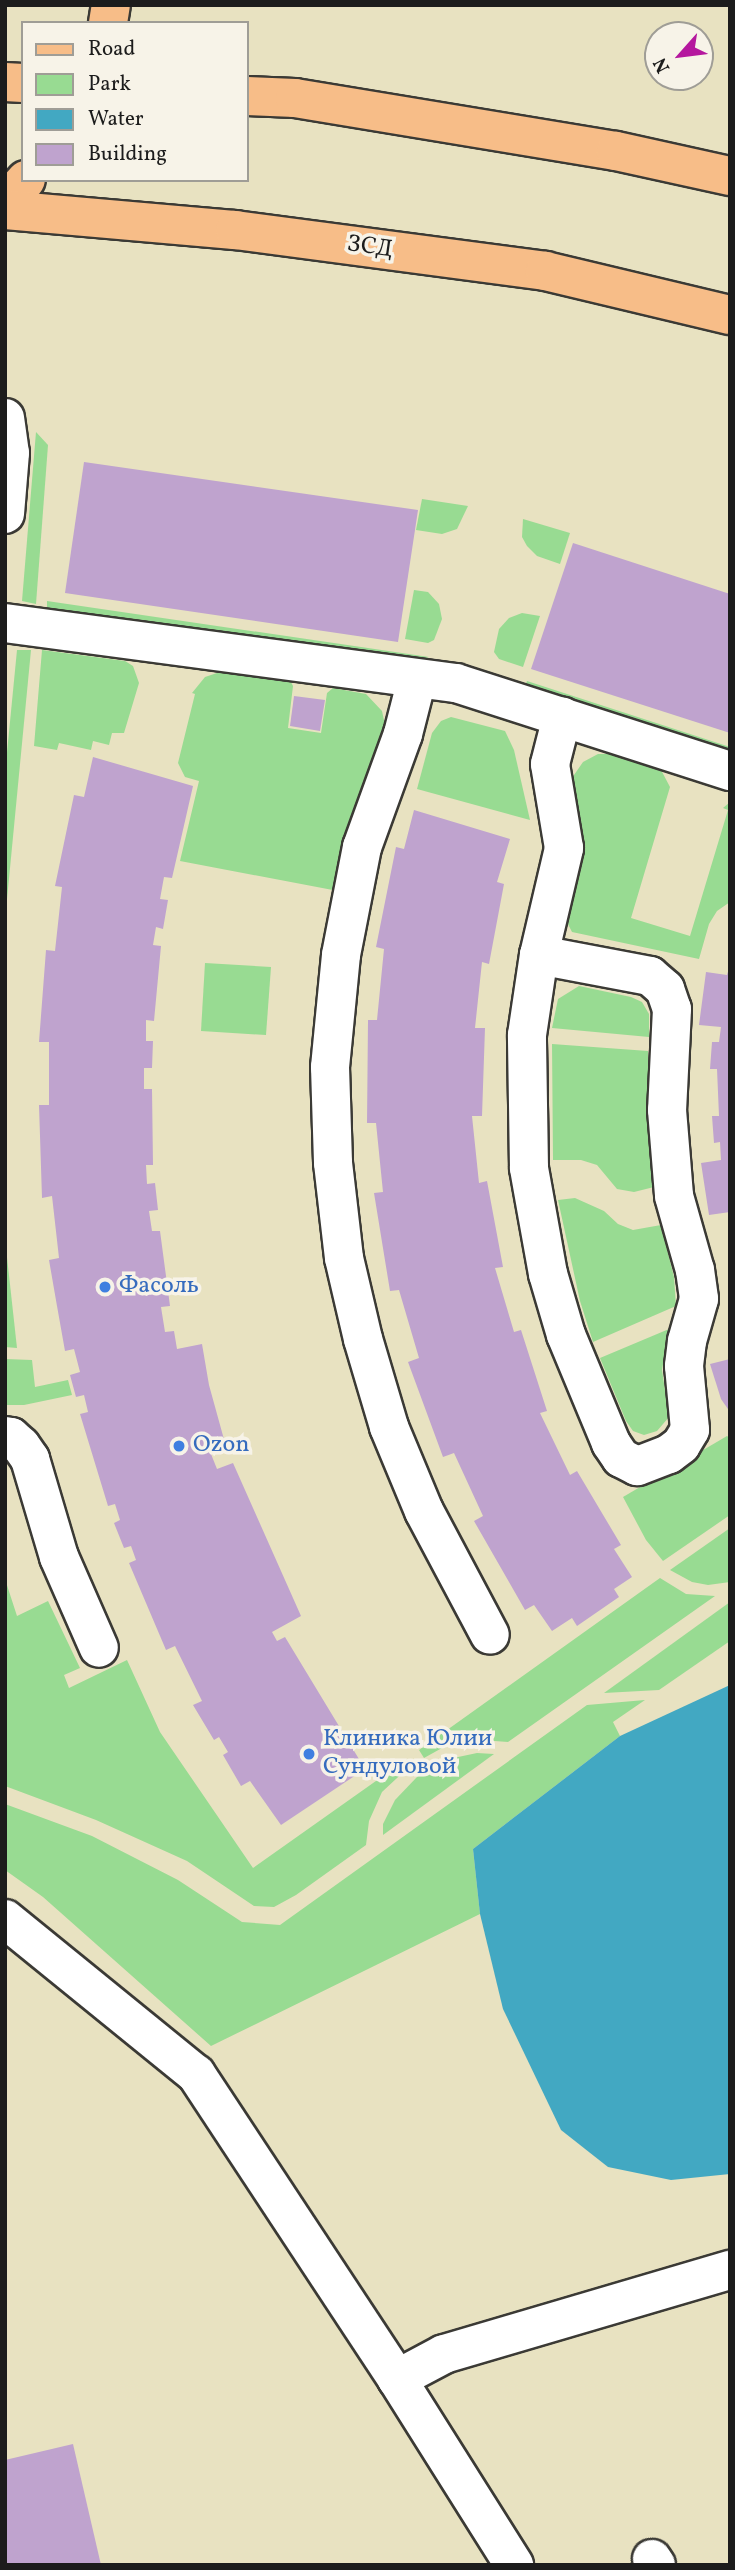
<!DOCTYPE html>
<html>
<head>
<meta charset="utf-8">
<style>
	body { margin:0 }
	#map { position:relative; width:735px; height:2570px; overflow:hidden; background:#e8e2c1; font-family:Vollkorn,serif }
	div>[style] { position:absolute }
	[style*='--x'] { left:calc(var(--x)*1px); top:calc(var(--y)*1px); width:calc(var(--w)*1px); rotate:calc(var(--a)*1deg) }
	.green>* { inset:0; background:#98db92 }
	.water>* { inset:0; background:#42a8c2 }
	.building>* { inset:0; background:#bfa3ce }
	.roads { filter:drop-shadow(2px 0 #3b3a35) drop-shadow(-2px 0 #3b3a35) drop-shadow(0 2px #3b3a35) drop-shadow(0 -2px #3b3a35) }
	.minor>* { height:38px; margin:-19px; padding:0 19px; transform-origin:19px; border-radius:19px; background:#fff }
	.major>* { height:38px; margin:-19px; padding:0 19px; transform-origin:19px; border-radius:19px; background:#f7bd88 }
	.highway>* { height:38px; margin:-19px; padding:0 19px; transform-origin:19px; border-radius:19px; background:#f7bd88 }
	.dots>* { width:19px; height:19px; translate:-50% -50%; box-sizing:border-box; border:4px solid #f7f3e8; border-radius:50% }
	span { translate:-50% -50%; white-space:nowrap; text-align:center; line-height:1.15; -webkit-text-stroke:7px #f7f3e8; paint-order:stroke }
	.street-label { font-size:24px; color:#1c1c1c }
	.shop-label { font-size:24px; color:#366cbe }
	.left { translate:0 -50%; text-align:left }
	.frame { position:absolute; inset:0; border:7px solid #1c1c1c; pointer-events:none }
	.legend { position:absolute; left:21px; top:21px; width:228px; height:161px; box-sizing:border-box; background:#f7f3e8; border:2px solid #9f9d96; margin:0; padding:9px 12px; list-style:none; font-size:21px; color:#1c1c1c }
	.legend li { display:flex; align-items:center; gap:14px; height:35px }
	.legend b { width:35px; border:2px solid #9f9d96 }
	.north { position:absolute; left:644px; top:21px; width:70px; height:70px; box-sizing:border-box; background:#f7f3e8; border:2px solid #9f9d96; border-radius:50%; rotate:242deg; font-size:19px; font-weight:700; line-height:28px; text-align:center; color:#1c1c1c }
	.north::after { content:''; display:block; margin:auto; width:24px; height:32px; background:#b5179e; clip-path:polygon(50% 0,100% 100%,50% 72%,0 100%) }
</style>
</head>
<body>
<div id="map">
	<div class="green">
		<div style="clip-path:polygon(36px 432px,48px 445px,36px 604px,22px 601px)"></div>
		<div style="clip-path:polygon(422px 499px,468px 506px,457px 529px,442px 534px,416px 530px)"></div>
		<div style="clip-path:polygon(523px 519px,570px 533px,560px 564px,537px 556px,527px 546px,522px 537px)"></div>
		<div style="clip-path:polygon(414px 590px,428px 592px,439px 604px,442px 619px,434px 640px,428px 643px,405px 639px)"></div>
		<div style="clip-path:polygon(47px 601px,429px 657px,414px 662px,51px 609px,47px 607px)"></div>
		<div style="clip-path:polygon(522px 613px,540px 616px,523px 667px,499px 659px,494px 652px,499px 629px,509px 618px)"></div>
		<div style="clip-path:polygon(17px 650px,31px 650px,5px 920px,5px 773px)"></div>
		<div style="clip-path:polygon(42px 650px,125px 661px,133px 666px,139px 683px,124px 733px,112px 733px,109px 745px,93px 741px,91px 750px,59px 743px,57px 750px,34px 746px)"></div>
		<div style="clip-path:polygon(239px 672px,290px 680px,293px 686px,288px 728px,321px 733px,327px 693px,333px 688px,366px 694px,382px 711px,385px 725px,381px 748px,338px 891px,180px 861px,199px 781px,185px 777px,178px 763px,195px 694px,192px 693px,205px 677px,217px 673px)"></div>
		<div style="clip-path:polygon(527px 681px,730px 747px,730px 752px,525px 686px)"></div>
		<div style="clip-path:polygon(451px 717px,505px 731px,514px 750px,530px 820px,417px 789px,432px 733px,441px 721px)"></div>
		<div style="clip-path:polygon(598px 754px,611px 754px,660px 768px,670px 787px,631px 918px,690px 936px,728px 810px,723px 808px,730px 802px,730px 902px,717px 911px,709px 924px,699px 959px,572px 932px,566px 920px,571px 787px,574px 775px,583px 762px)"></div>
		<div style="clip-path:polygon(205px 963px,271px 967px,266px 1035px,201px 1031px)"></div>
		<div style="clip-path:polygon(579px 986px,631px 997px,642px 1002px,649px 1014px,649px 1037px,552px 1028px,558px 999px)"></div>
		<div style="clip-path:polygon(552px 1044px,648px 1051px,648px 1137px,654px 1187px,634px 1192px,617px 1189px,597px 1165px,581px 1160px,553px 1160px)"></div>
		<div style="clip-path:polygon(575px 1198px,604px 1211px,618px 1224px,633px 1230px,661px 1225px,674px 1277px,676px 1306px,593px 1342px,580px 1301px,558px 1200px)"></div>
		<div style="clip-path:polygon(5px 1239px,17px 1348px,5px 1347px)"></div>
		<div style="clip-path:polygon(669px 1329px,662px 1370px,669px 1417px,657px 1431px,644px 1435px,633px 1431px,626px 1421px,600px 1358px)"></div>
		<div style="clip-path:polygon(5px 1359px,32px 1360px,35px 1387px,68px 1380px,72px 1395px,24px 1405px,5px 1405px)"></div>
		<div style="clip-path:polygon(727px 1436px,730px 1438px,730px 1515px,663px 1561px,646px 1540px,623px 1497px)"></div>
		<div style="clip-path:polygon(730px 1528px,730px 1582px,708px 1585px,692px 1582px,670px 1570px)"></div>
		<div style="clip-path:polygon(660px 1578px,686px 1594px,715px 1596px,508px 1742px,481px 1740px,442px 1748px,424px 1758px,419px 1750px)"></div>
		<div style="clip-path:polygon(5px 1579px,17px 1616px,48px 1601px,80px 1668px,64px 1675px,69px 1688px,127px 1660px,160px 1732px,253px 1868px,407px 1759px,411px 1765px,382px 1792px,369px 1821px,366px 1845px,296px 1895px,274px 1907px,254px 1906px,187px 1861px,96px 1820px,5px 1786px)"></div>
		<div style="clip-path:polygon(730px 1602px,730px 1641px,659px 1690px,604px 1693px)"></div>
		<div style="clip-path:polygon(645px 1700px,613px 1722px,620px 1736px,473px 1849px,480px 1914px,211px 2046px,43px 1897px,5px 1870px,5px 1804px,92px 1836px,178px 1880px,242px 1922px,280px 1925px,587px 1705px)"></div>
		<div style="clip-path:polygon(477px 1753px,494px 1754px,383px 1835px,383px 1824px,395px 1800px,417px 1777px,444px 1760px)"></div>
	</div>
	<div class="water">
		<div style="clip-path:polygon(730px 1685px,730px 2174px,671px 2180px,608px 2167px,561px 2130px,503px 2009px,480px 1914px,473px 1849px,620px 1736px)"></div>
	</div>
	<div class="building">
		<div style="clip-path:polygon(84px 462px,418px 510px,398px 642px,65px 593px)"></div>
		<div style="clip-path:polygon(573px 543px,730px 594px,730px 733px,531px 669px)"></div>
		<div style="clip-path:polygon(294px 696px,325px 700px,320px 731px,290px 726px)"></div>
		<div style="clip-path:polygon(93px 757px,193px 786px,172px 878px,164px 877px,160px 899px,168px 900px,163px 929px,156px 927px,153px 945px,161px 946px,154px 1021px,146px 1020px,146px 1041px,153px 1041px,152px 1068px,144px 1068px,144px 1089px,152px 1089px,153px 1165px,146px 1165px,147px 1184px,155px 1183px,158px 1210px,149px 1211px,152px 1231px,160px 1231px,170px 1306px,161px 1307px,165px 1332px,174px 1331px,177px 1349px,202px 1344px,209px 1385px,225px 1443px,209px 1449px,217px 1469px,233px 1463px,301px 1616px,272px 1632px,277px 1641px,285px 1637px,365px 1769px,281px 1825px,250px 1781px,241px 1786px,223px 1755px,228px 1752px,219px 1737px,214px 1740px,193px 1705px,202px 1701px,175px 1646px,166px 1650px,129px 1563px,136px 1560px,131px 1546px,124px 1548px,114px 1523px,120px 1520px,115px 1504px,108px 1506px,80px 1414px,88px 1412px,84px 1395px,76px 1397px,70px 1375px,80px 1372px,74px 1349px,65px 1351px,57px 1306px,49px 1260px,59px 1258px,52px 1196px,42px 1198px,39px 1105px,49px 1105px,49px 1042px,39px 1042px,46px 950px,55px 951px,62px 887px,55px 886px,74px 795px,84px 797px)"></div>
		<div style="clip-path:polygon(414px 810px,510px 839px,497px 882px,504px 884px,489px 964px,482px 962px,475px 1028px,485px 1028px,482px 1116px,472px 1116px,479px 1183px,487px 1181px,503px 1267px,495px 1268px,514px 1332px,521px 1330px,547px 1411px,540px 1413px,570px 1475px,577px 1471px,621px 1545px,614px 1549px,632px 1577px,614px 1589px,619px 1597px,577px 1626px,572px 1618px,552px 1631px,534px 1605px,525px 1610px,474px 1521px,483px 1516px,454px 1453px,443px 1457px,408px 1362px,419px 1358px,399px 1290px,390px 1291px,374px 1193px,383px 1192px,376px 1123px,367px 1123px,368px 1020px,377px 1020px,384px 949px,376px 947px,396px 847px,404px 849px)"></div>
		<div style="clip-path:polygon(729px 968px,730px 1212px,709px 1215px,701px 1163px,721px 1160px,720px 1142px,714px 1143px,712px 1116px,719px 1116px,717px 1069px,710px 1069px,712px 1042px,719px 1042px,721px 1027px,699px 1025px,706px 972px,727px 975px)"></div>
		<div style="clip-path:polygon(730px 1359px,730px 1412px,721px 1399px,710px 1364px)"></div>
		<div style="clip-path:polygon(73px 2444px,101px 2565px,5px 2565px,5px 2460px)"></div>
	</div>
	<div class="roads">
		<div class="minor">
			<div style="--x:5;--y:418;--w:35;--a:82"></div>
			<div style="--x:10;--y:453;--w:61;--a:94.7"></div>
			<div style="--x:5;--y:623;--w:455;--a:7.6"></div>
			<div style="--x:456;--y:683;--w:288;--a:17.8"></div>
			<div style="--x:417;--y:679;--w:57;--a:104.3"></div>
			<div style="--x:403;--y:734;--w:120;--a:109.9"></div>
			<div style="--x:362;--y:847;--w:110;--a:101"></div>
			<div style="--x:341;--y:955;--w:113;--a:95.6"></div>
			<div style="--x:330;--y:1067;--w:96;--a:88.2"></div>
			<div style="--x:333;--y:1163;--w:96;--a:83.4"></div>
			<div style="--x:344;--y:1258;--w:83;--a:76.8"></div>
			<div style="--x:363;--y:1339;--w:92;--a:73.5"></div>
			<div style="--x:389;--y:1427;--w:91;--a:67.4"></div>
			<div style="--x:424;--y:1511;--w:140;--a:62"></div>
			<div style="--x:539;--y:955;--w:113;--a:10.7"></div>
			<div style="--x:650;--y:976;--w:20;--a:41"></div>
			<div style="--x:665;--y:989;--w:21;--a:71"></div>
			<div style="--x:672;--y:1009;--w:101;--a:92.8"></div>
			<div style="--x:667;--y:1110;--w:86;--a:85.3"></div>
			<div style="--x:674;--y:1196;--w:77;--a:74.2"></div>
			<div style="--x:695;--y:1270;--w:29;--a:82"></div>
			<div style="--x:699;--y:1299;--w:44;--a:105.9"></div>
			<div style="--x:687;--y:1341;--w:25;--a:97"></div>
			<div style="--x:684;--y:1366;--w:64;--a:84.6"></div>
			<div style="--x:690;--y:1430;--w:17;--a:121"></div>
			<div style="--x:681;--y:1445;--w:15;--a:143"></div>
			<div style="--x:669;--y:1454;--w:34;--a:159"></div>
			<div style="--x:637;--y:1466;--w:18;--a:-153"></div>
			<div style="--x:621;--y:1458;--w:18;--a:-124"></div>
			<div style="--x:611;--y:1443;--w:117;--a:-112.6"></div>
			<div style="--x:566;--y:1335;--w:64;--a:-106.4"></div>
			<div style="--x:548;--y:1274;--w:108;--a:-100.2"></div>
			<div style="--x:529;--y:1168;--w:133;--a:-90.9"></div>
			<div style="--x:527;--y:1035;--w:81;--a:-81.5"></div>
			<div style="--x:539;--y:955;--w:110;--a:-76.8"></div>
			<div style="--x:564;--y:848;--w:85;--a:-99.5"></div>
			<div style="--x:550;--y:764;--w:49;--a:-75.7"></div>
			<div style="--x:5;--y:1436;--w:6;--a:9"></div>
			<div style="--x:11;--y:1437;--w:13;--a:42"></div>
			<div style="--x:21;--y:1446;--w:16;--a:55"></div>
			<div style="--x:30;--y:1459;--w:102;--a:73.5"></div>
			<div style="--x:59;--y:1557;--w:99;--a:66.3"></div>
			<div style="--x:5;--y:1919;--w:246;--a:39.1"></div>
			<div style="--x:196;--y:2074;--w:365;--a:56.6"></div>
			<div style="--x:397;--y:2379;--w:220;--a:57.8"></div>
			<div style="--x:397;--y:2379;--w:53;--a:-28"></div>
			<div style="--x:444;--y:2354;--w:298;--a:-16.4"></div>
			<div style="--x:652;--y:2559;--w:7;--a:56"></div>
		</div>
		<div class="major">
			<div style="--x:108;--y:23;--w:18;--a:-81"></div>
			<div style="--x:5;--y:203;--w:31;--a:-48"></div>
		</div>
		<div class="highway">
			<div style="--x:5;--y:82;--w:18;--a:3"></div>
			<div style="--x:247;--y:96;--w:48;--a:2.4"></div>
			<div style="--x:295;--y:98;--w:325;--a:9.4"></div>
			<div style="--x:616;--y:151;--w:117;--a:12.4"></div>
			<div style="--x:5;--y:210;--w:231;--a:5"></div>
			<div style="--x:235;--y:230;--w:313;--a:7.5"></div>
			<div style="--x:545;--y:271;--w:190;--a:13.4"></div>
		</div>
	</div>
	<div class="dots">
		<div style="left:105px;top:1287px;background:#3f7fe0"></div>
		<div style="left:179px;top:1446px;background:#3f7fe0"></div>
		<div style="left:309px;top:1754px;background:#3f7fe0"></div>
	</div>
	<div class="street-label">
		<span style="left:370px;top:248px;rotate:8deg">ЗСД</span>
	</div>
	<div class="shop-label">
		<span class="left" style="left:119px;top:1287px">Фасоль</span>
		<span class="left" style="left:193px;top:1446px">Ozon</span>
		<span class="left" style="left:323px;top:1754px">Клиника Юлии<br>Сундуловой</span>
	</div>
	<div class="frame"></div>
	<ul class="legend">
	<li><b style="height:9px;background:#f7bd88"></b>Road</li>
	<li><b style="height:19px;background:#98db92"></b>Park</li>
	<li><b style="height:19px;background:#42a8c2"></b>Water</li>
	<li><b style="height:19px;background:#bfa3ce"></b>Building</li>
	</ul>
	<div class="north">N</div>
</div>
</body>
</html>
